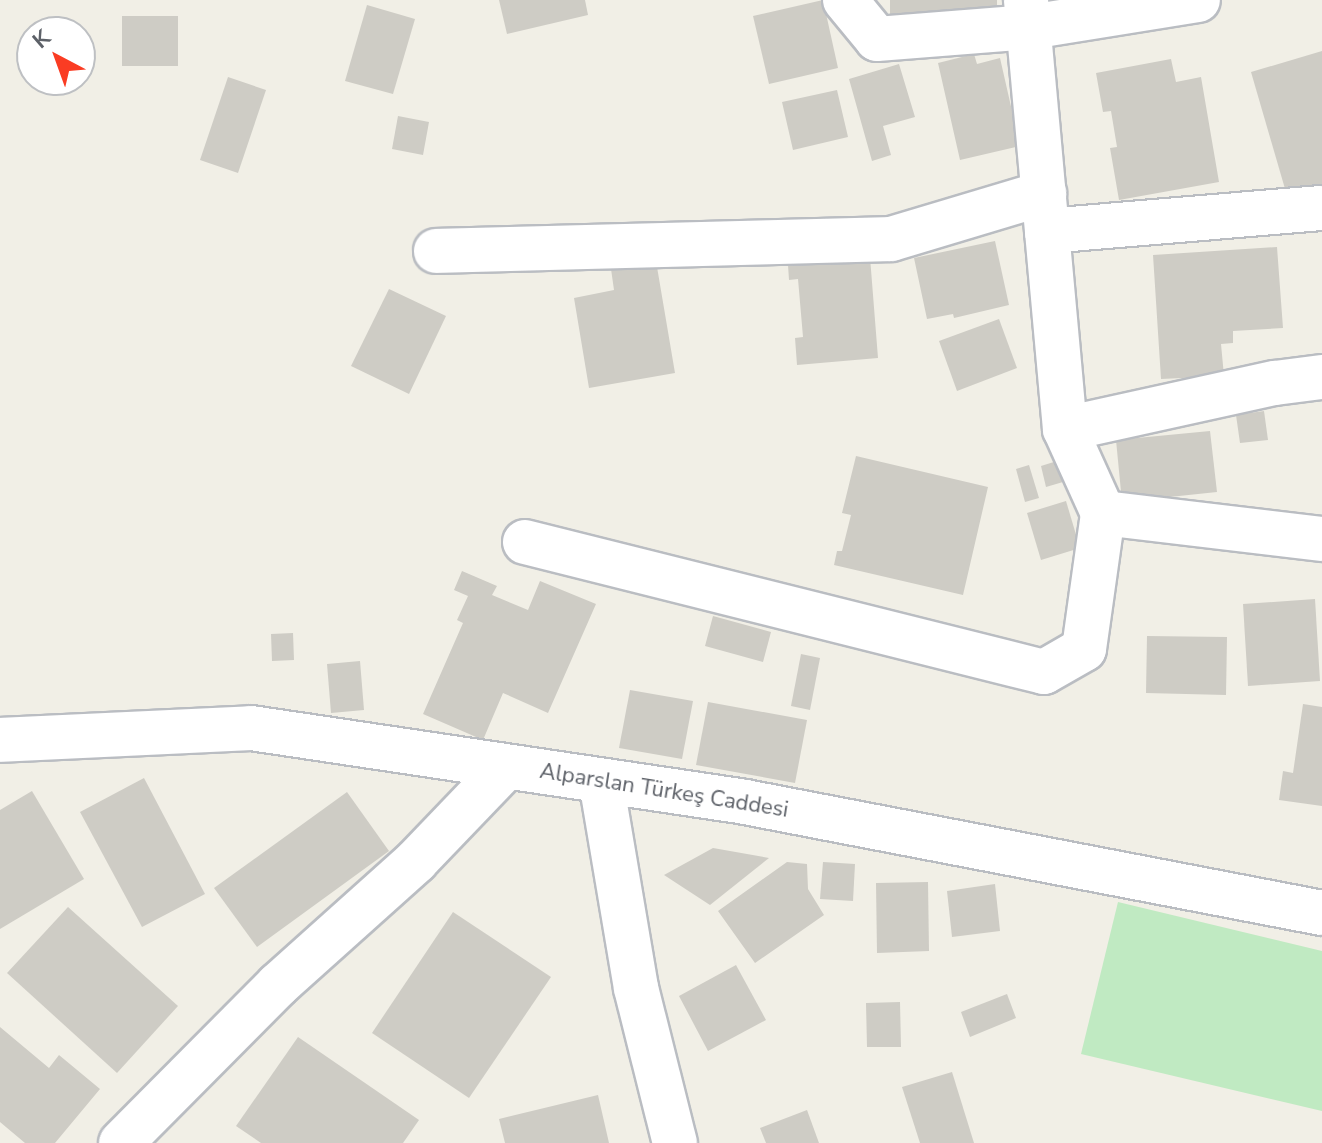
<!DOCTYPE html>
<html>
<head>
<meta charset="utf-8">
<style>
	body { margin:0 }
	#map { position:relative; width:1322px; height:1143px; overflow:hidden; background:#f1efe6; font-family:"Nunito Sans",sans-serif }
	div>[style] { position:absolute }
	[style*='--x'] { left:calc(var(--x)*1px); top:calc(var(--y)*1px); width:calc(var(--w)*1px); rotate:calc(var(--a)*1deg) }
	.green>* { inset:0; background:#c0eac2 }
	.building>* { inset:0; background:#ceccc5 }
	.roads { filter:drop-shadow(2px 0 #babdc2) drop-shadow(-2px 0 #babdc2) drop-shadow(0 2px #babdc2) drop-shadow(0 -2px #babdc2) }
	.street>* { height:44px; margin:-22px; padding:0 22px; transform-origin:22px; border-radius:22px; background:#fff }
	span { translate:-50% -50%; white-space:nowrap; text-align:center; line-height:1.15; -webkit-text-stroke:6px #fff; paint-order:stroke }
	.street-label { font-size:22px; color:#5d6168 }
	.north { position:absolute; left:16px; top:16px; width:80px; height:80px; box-sizing:border-box; background:#fff; border:2px solid #bec0c3; border-radius:50%; rotate:319deg; font-size:22px; font-weight:700; line-height:32px; text-align:center; color:#5d6168 }
	.north::after { content:''; display:block; margin:auto; width:28px; height:36px; background:#fa3c23; clip-path:polygon(50% 0,100% 100%,50% 72%,0 100%) }
</style>
</head>
<body>
<div id="map">
	<div class="green">
		<div style="clip-path:polygon(1118px 902px,1322px 951px,1322px 1111px,1081px 1054px)"></div>
	</div>
	<div class="building">
		<div style="clip-path:polygon(499px 0,585px 0,588px 15px,507px 34px)"></div>
		<div style="clip-path:polygon(823px 0,838px 68px,769px 84px,753px 16px)"></div>
		<div style="clip-path:polygon(890px 0,997px 0,997px 14px,890px 14px)"></div>
		<div style="clip-path:polygon(367px 5px,415px 19px,393px 94px,345px 81px)"></div>
		<div style="clip-path:polygon(122px 16px,178px 16px,178px 66px,122px 66px)"></div>
		<div style="clip-path:polygon(1322px 51px,1322px 197px,1290px 206px,1251px 72px)"></div>
		<div style="clip-path:polygon(974px 54px,977px 64px,1000px 58px,1020px 146px,960px 160px,938px 63px)"></div>
		<div style="clip-path:polygon(1171px 59px,1176px 82px,1201px 77px,1219px 182px,1119px 200px,1110px 148px,1117px 147px,1111px 111px,1103px 112px,1096px 73px)"></div>
		<div style="clip-path:polygon(899px 64px,915px 117px,883px 126px,891px 155px,872px 161px,849px 79px)"></div>
		<div style="clip-path:polygon(228px 77px,266px 90px,238px 173px,200px 160px)"></div>
		<div style="clip-path:polygon(837px 90px,848px 137px,793px 150px,782px 102px)"></div>
		<div style="clip-path:polygon(398px 116px,429px 122px,423px 155px,392px 149px)"></div>
		<div style="clip-path:polygon(995px 241px,1009px 305px,954px 318px,953px 314px,927px 319px,914px 258px)"></div>
		<div style="clip-path:polygon(1277px 247px,1283px 328px,1233px 331px,1233px 343px,1221px 344px,1224px 376px,1161px 379px,1153px 255px)"></div>
		<div style="clip-path:polygon(870px 257px,878px 358px,797px 365px,795px 338px,803px 337px,798px 279px,789px 280px,788px 265px)"></div>
		<div style="clip-path:polygon(656px 261px,675px 373px,589px 388px,574px 298px,614px 290px,611px 269px)"></div>
		<div style="clip-path:polygon(389px 289px,446px 316px,409px 394px,351px 366px)"></div>
		<div style="clip-path:polygon(999px 319px,1017px 368px,957px 391px,939px 341px)"></div>
		<div style="clip-path:polygon(1264px 411px,1268px 440px,1240px 443px,1236px 415px)"></div>
		<div style="clip-path:polygon(1210px 431px,1217px 492px,1122px 502px,1116px 440px)"></div>
		<div style="clip-path:polygon(856px 456px,988px 487px,963px 595px,834px 565px,837px 551px,842px 551px,851px 515px,842px 513px)"></div>
		<div style="clip-path:polygon(1057px 461px,1063px 482px,1046px 487px,1041px 466px)"></div>
		<div style="clip-path:polygon(1029px 465px,1039px 498px,1025px 502px,1016px 469px)"></div>
		<div style="clip-path:polygon(1066px 501px,1080px 548px,1041px 560px,1027px 513px)"></div>
		<div style="clip-path:polygon(462px 571px,497px 586px,492px 595px,528px 610px,540px 581px,596px 604px,548px 713px,503px 693px,483px 740px,423px 714px,463px 623px,457px 620px,468px 596px,454px 590px)"></div>
		<div style="clip-path:polygon(1315px 599px,1320px 681px,1248px 686px,1243px 604px)"></div>
		<div style="clip-path:polygon(713px 616px,771px 632px,763px 662px,705px 646px)"></div>
		<div style="clip-path:polygon(293px 633px,294px 660px,272px 661px,271px 634px)"></div>
		<div style="clip-path:polygon(1147px 636px,1227px 637px,1226px 695px,1146px 693px)"></div>
		<div style="clip-path:polygon(801px 654px,820px 658px,810px 710px,791px 706px)"></div>
		<div style="clip-path:polygon(360px 661px,364px 710px,331px 713px,327px 664px)"></div>
		<div style="clip-path:polygon(630px 690px,693px 701px,682px 759px,619px 748px)"></div>
		<div style="clip-path:polygon(708px 702px,807px 720px,795px 783px,696px 765px)"></div>
		<div style="clip-path:polygon(1303px 704px,1322px 707px,1322px 806px,1279px 800px,1283px 771px,1293px 773px)"></div>
		<div style="clip-path:polygon(144px 778px,205px 894px,142px 927px,80px 812px)"></div>
		<div style="clip-path:polygon(32px 791px,84px 879px,0 929px,0 810px)"></div>
		<div style="clip-path:polygon(347px 792px,389px 851px,257px 947px,214px 888px)"></div>
		<div style="clip-path:polygon(713px 848px,769px 858px,710px 905px,664px 875px)"></div>
		<div style="clip-path:polygon(787px 862px,807px 864px,808px 889px,824px 915px,755px 963px,718px 911px)"></div>
		<div style="clip-path:polygon(823px 862px,855px 864px,853px 901px,820px 899px)"></div>
		<div style="clip-path:polygon(928px 882px,929px 951px,877px 953px,876px 883px)"></div>
		<div style="clip-path:polygon(995px 884px,1000px 931px,952px 937px,947px 891px)"></div>
		<div style="clip-path:polygon(68px 907px,178px 1006px,117px 1073px,7px 973px)"></div>
		<div style="clip-path:polygon(453px 912px,551px 977px,469px 1098px,372px 1033px)"></div>
		<div style="clip-path:polygon(736px 965px,766px 1020px,708px 1051px,679px 996px)"></div>
		<div style="clip-path:polygon(1007px 994px,1016px 1018px,970px 1037px,961px 1012px)"></div>
		<div style="clip-path:polygon(900px 1002px,901px 1047px,867px 1047px,866px 1003px)"></div>
		<div style="clip-path:polygon(0 1027px,49px 1068px,59px 1055px,100px 1089px,55px 1143px,25px 1143px,0 1122px)"></div>
		<div style="clip-path:polygon(298px 1037px,419px 1120px,403px 1143px,261px 1143px,236px 1126px)"></div>
		<div style="clip-path:polygon(952px 1072px,974px 1143px,920px 1143px,902px 1087px)"></div>
		<div style="clip-path:polygon(598px 1095px,609px 1143px,505px 1143px,499px 1119px)"></div>
		<div style="clip-path:polygon(807px 1110px,819px 1143px,766px 1143px,760px 1128px)"></div>
	</div>
	<div class="roads">
		<div class="street">
			<div style="--x:845;--y:0;--w:50;--a:50.6"></div>
			<div style="--x:877;--y:39;--w:153;--a:-4.5"></div>
			<div style="--x:1030;--y:27;--w:170;--a:-9.1"></div>
			<div style="--x:1047;--y:231;--w:276;--a:-4.8"></div>
			<div style="--x:436;--y:251;--w:455;--a:-1.5"></div>
			<div style="--x:891;--y:239;--w:160;--a:-16.7"></div>
			<div style="--x:1065;--y:429;--w:215;--a:-12.4"></div>
			<div style="--x:1275;--y:383;--w:47;--a:-7.3"></div>
			<div style="--x:1103;--y:513;--w:221;--a:6.8"></div>
			<div style="--x:525;--y:542;--w:535;--a:14.06"></div>
			<div style="--x:1044;--y:672;--w:46;--a:-29.9"></div>
			<div style="--x:1084;--y:649;--w:137;--a:-82"></div>
			<div style="--x:1103;--y:513;--w:92;--a:-114.3"></div>
			<div style="--x:1065;--y:429;--w:431;--a:-95.2"></div>
			<div style="--x:0;--y:740;--w:251;--a:-2.7"></div>
			<div style="--x:251;--y:728;--w:500;--a:8.5"></div>
			<div style="--x:745;--y:802;--w:588;--a:10.89"></div>
			<div style="--x:601;--y:781;--w:210;--a:80.4"></div>
			<div style="--x:636;--y:988;--w:160;--a:75.9"></div>
			<div style="--x:121;--y:1143;--w:223;--a:-45.2"></div>
			<div style="--x:278;--y:985;--w:186;--a:-41.9"></div>
			<div style="--x:416;--y:861;--w:130;--a:-46.2"></div>
		</div>
	</div>
	<div class="street-label">
		<span style="left:664px;top:791px;rotate:9deg">Alparslan Türkeş Caddesi</span>
	</div>
	<div class="north">K</div>
</div>
</body>
</html>
